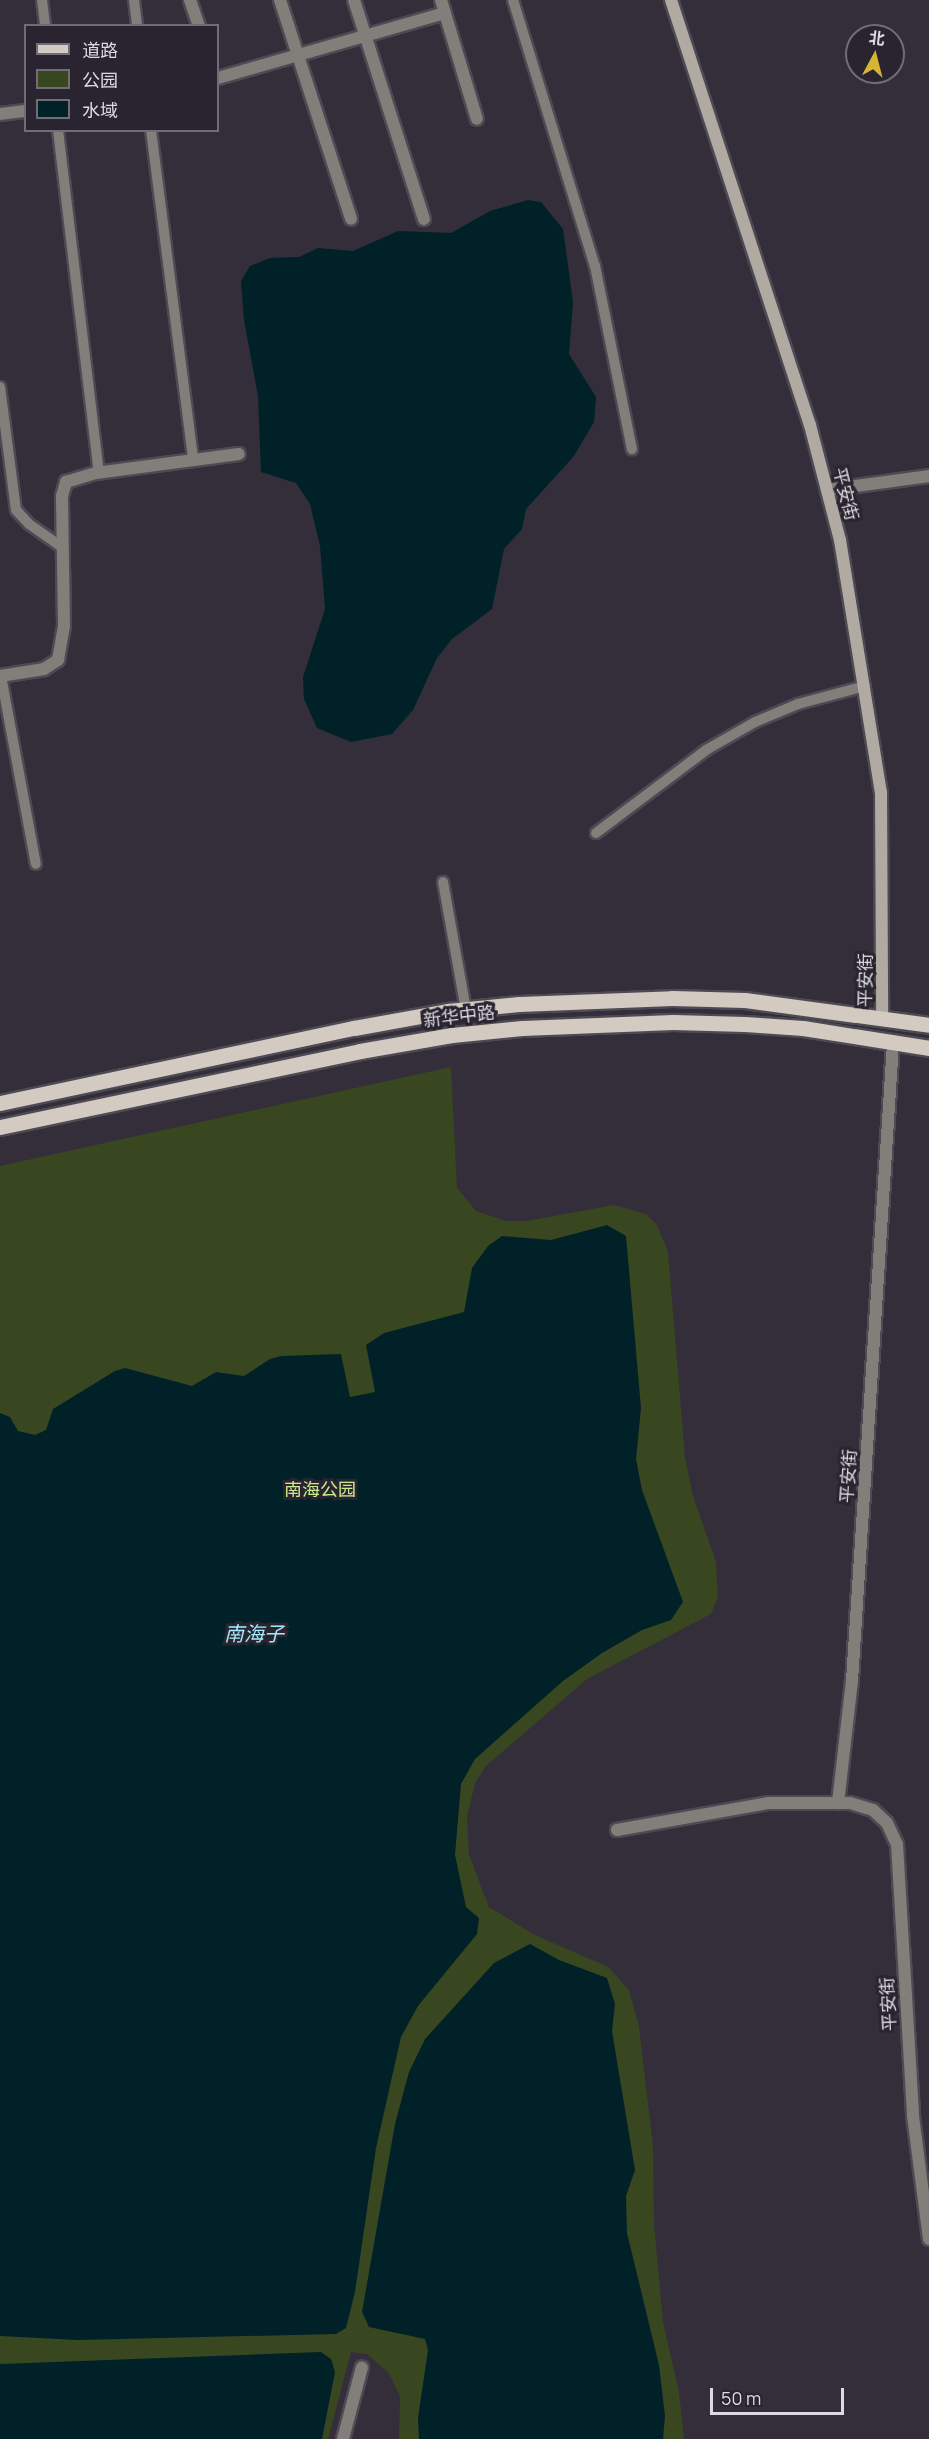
<!DOCTYPE html>
<html>
<head>
<meta charset="utf-8">
<style>
	body { margin:0 }
	#map { position:relative; width:929px; height:2439px; overflow:hidden; background:#332e39; font-family:Manrope,"Noto Sans SC",sans-serif }
	div>[style] { position:absolute }
	[style*='--x'] { left:calc(var(--x)*1px); top:calc(var(--y)*1px); width:calc(var(--w)*1px); rotate:calc(var(--a)*1deg) }
	.green>* { inset:0; background:#394720 }
	.water>* { inset:0; background:#012128 }
	.roads { filter:drop-shadow(2px 0 #4e4a54) drop-shadow(-2px 0 #4e4a54) drop-shadow(0 2px #4e4a54) drop-shadow(0 -2px #4e4a54) }
	.lane>* { height:10px; margin:-5px; padding:0 5px; transform-origin:5px; border-radius:5px; background:#827e79 }
	.street>* { height:12px; margin:-6px; padding:0 6px; transform-origin:6px; border-radius:6px; background:#827e79 }
	.secondary>* { height:12px; margin:-6px; padding:0 6px; transform-origin:6px; border-radius:6px; background:#b0aaa2 }
	.primary>* { height:15px; margin:-7.5px; padding:0 7.5px; transform-origin:7.5px; border-radius:7.5px; background:#d3cbc1 }
	span { translate:-50% -50%; white-space:nowrap; text-align:center; line-height:1.15; -webkit-text-stroke:6px #29242f; paint-order:stroke }
	.street-label { font-size:18px; color:#dddae1 }
	.park-label { font-size:18px; color:#c8ec8d }
	.water-label { font-size:20px; color:#a1e9fc; font-style:italic }
	.legend { position:absolute; left:24px; top:24px; width:195px; height:108px; box-sizing:border-box; background:#29242f; border:2px solid #716d76; margin:0; padding:8px 10px; list-style:none; font-size:18px; color:#dddae1 }
	.legend li { display:flex; align-items:center; gap:12px; height:30px }
	.legend b { width:30px; border:2px solid #716d76 }
	.north { position:absolute; left:845px; top:24px; width:60px; height:60px; box-sizing:border-box; background:#29242f; border:2px solid #716d76; border-radius:50%; rotate:7deg; font-size:16px; font-weight:700; line-height:24px; text-align:center; color:#dddae1 }
	.north::after { content:''; display:block; margin:auto; width:21px; height:27px; background:#d7b434; clip-path:polygon(50% 0,100% 100%,50% 72%,0 100%) }
	.scale { position:absolute; left:710px; top:2388px; width:134px; height:27px; box-sizing:border-box; border:3px solid #dddae1; border-top:0; padding-left:8px; font-size:18px; line-height:21px; white-space:nowrap; color:#dddae1; -webkit-text-stroke:4px #29242f; paint-order:stroke }
</style>
</head>
<body>
<div id="map">
	<div class="green">
		<div style="clip-path:polygon(451px 1067px,457px 1188px,476px 1211px,506px 1221px,527px 1221px,614px 1205px,646px 1214px,657px 1225px,668px 1252px,685px 1458px,693px 1496px,716px 1562px,718px 1597px,711px 1614px,587px 1679px,486px 1766px,475px 1783px,467px 1817px,469px 1855px,489px 1907px,535px 1935px,608px 1967px,629px 1990px,639px 2027px,653px 2146px,654px 2224px,663px 2322px,679px 2392px,684px 2439px,399px 2439px,400px 2397px,389px 2373px,367px 2354px,351px 2352px,328px 2439px,0 2439px,0 1166px)"></div>
	</div>
	<div class="water">
		<div style="clip-path:polygon(528px 200px,541px 202px,563px 229px,573px 302px,569px 354px,596px 397px,594px 422px,574px 456px,526px 509px,522px 529px,504px 549px,492px 609px,452px 639px,437px 658px,413px 710px,392px 734px,351px 742px,317px 728px,304px 699px,303px 677px,325px 609px,320px 546px,310px 504px,296px 483px,261px 472px,258px 396px,244px 320px,241px 281px,250px 266px,270px 258px,299px 257px,318px 248px,353px 251px,398px 231px,451px 233px,490px 211px)"></div>
		<div style="clip-path:polygon(607px 1225px,626px 1236px,641px 1408px,636px 1459px,642px 1490px,683px 1602px,671px 1620px,642px 1630px,602px 1653px,563px 1681px,475px 1759px,461px 1784px,455px 1855px,466px 1907px,479px 1918px,477px 1934px,418px 2006px,401px 2037px,376px 2148px,355px 2292px,346px 2328px,336px 2334px,78px 2340px,0 2336px,0 1413px,10px 1417px,18px 1431px,35px 1435px,46px 1430px,53px 1409px,115px 1371px,125px 1368px,192px 1386px,216px 1372px,244px 1376px,270px 1359px,281px 1356px,341px 1354px,350px 1397px,375px 1392px,366px 1345px,384px 1333px,464px 1312px,472px 1268px,488px 1246px,502px 1236px,551px 1240px)"></div>
		<div style="clip-path:polygon(530px 1944px,559px 1960px,607px 1978px,615px 2004px,612px 2031px,635px 2170px,626px 2196px,627px 2233px,659px 2365px,665px 2416px,663px 2439px,419px 2439px,418px 2418px,428px 2350px,425px 2339px,369px 2327px,362px 2312px,395px 2124px,409px 2072px,425px 2039px,494px 1963px)"></div>
		<div style="clip-path:polygon(321px 2352px,331px 2359px,335px 2372px,322px 2439px,0 2439px,0 2364px)"></div>
	</div>
	<div class="roads">
		<div class="lane">
			<div style="--x:42;--y:0;--w:26;--a:83"></div>
			<div style="--x:134;--y:0;--w:26;--a:83"></div>
			<div style="--x:513;--y:0;--w:278;--a:72.9"></div>
			<div style="--x:595;--y:266;--w:187;--a:78.6"></div>
			<div style="--x:58;--y:130;--w:344;--a:83.2"></div>
			<div style="--x:151;--y:130;--w:333;--a:82.7"></div>
			<div style="--x:0;--y:387;--w:124;--a:82.6"></div>
			<div style="--x:16;--y:510;--w:19;--a:47"></div>
			<div style="--x:29;--y:524;--w:42;--a:35.2"></div>
			<div style="--x:1;--y:676;--w:191;--a:79.5"></div>
			<div style="--x:596;--y:833;--w:138;--a:-37"></div>
			<div style="--x:706;--y:750;--w:56;--a:-29.7"></div>
			<div style="--x:755;--y:722;--w:47;--a:-22.7"></div>
			<div style="--x:798;--y:704;--w:69;--a:-15"></div>
			<div style="--x:443;--y:882;--w:130;--a:79.8"></div>
		</div>
		<div class="street">
			<div style="--x:190;--y:0;--w:28;--a:71"></div>
			<div style="--x:280;--y:0;--w:230;--a:72"></div>
			<div style="--x:354;--y:0;--w:230;--a:72.3"></div>
			<div style="--x:441;--y:0;--w:124;--a:73.2"></div>
			<div style="--x:218;--y:78;--w:236;--a:-16"></div>
			<div style="--x:0;--y:114;--w:26;--a:-7"></div>
			<div style="--x:827;--y:490;--w:103;--a:-7.8"></div>
			<div style="--x:0;--y:676;--w:45;--a:-9"></div>
			<div style="--x:44;--y:669;--w:17;--a:-33"></div>
			<div style="--x:58;--y:660;--w:35;--a:-80"></div>
			<div style="--x:64;--y:626;--w:130;--a:-90.9"></div>
			<div style="--x:62;--y:496;--w:15;--a:-74"></div>
			<div style="--x:66;--y:482;--w:31;--a:-17"></div>
			<div style="--x:96;--y:473;--w:144;--a:-7.6"></div>
			<div style="--x:838;--y:1803;--w:123;--a:-83.5"></div>
			<div style="--x:852;--y:1681;--w:639;--a:-86.32"></div>
			<div style="--x:617;--y:1830;--w:153;--a:-10.1"></div>
			<div style="--x:768;--y:1803;--w:82;--a:0"></div>
			<div style="--x:850;--y:1803;--w:24;--a:17"></div>
			<div style="--x:873;--y:1810;--w:19;--a:43"></div>
			<div style="--x:887;--y:1823;--w:23;--a:65"></div>
			<div style="--x:897;--y:1844;--w:272;--a:86.6"></div>
			<div style="--x:913;--y:2116;--w:124;--a:82.6"></div>
			<div style="--x:343;--y:2439;--w:74;--a:-75.2"></div>
		</div>
		<div class="secondary">
			<div style="--x:671;--y:0;--w:447;--a:71.9"></div>
			<div style="--x:810;--y:425;--w:119;--a:75.4"></div>
			<div style="--x:840;--y:540;--w:255;--a:80.8"></div>
			<div style="--x:881;--y:792;--w:225;--a:89.7"></div>
		</div>
		<div class="primary">
			<div style="--x:0;--y:1103;--w:362;--a:-12"></div>
			<div style="--x:354;--y:1028;--w:96;--a:-10.3"></div>
			<div style="--x:448;--y:1011;--w:71;--a:-5.6"></div>
			<div style="--x:519;--y:1004;--w:153;--a:-2.2"></div>
			<div style="--x:672;--y:998;--w:73;--a:1.6"></div>
			<div style="--x:745;--y:1000;--w:186;--a:7.7"></div>
			<div style="--x:0;--y:1127;--w:368;--a:-11.9"></div>
			<div style="--x:360;--y:1051;--w:93;--a:-9.9"></div>
			<div style="--x:452;--y:1035;--w:70;--a:-5.7"></div>
			<div style="--x:522;--y:1028;--w:151;--a:-2.3"></div>
			<div style="--x:673;--y:1022;--w:72;--a:1.6"></div>
			<div style="--x:745;--y:1024;--w:58;--a:3.9"></div>
			<div style="--x:803;--y:1028;--w:128;--a:9"></div>
		</div>
	</div>
	<div class="street-label">
		<span style="left:846px;top:494px;rotate:76deg">平安街</span>
		<span style="left:865px;top:980px;rotate:-89deg">平安街</span>
		<span style="left:459px;top:1016px;rotate:-7deg">新华中路</span>
		<span style="left:848px;top:1476px;rotate:-86deg">平安街</span>
		<span style="left:888px;top:2004px;rotate:-93deg">平安街</span>
	</div>
	<div class="park-label">
		<span style="left:320px;top:1489px">南海公园</span>
	</div>
	<div class="water-label">
		<span style="left:254px;top:1633px">南海子</span>
	</div>
	<ul class="legend">
	<li><b style="height:8px;background:#d3cbc1"></b>道路</li>
	<li><b style="height:16px;background:#394720"></b>公园</li>
	<li><b style="height:16px;background:#012128"></b>水域</li>
	</ul>
	<div class="north">北</div>
	<div class="scale">50 m</div>
</div>
</body>
</html>
